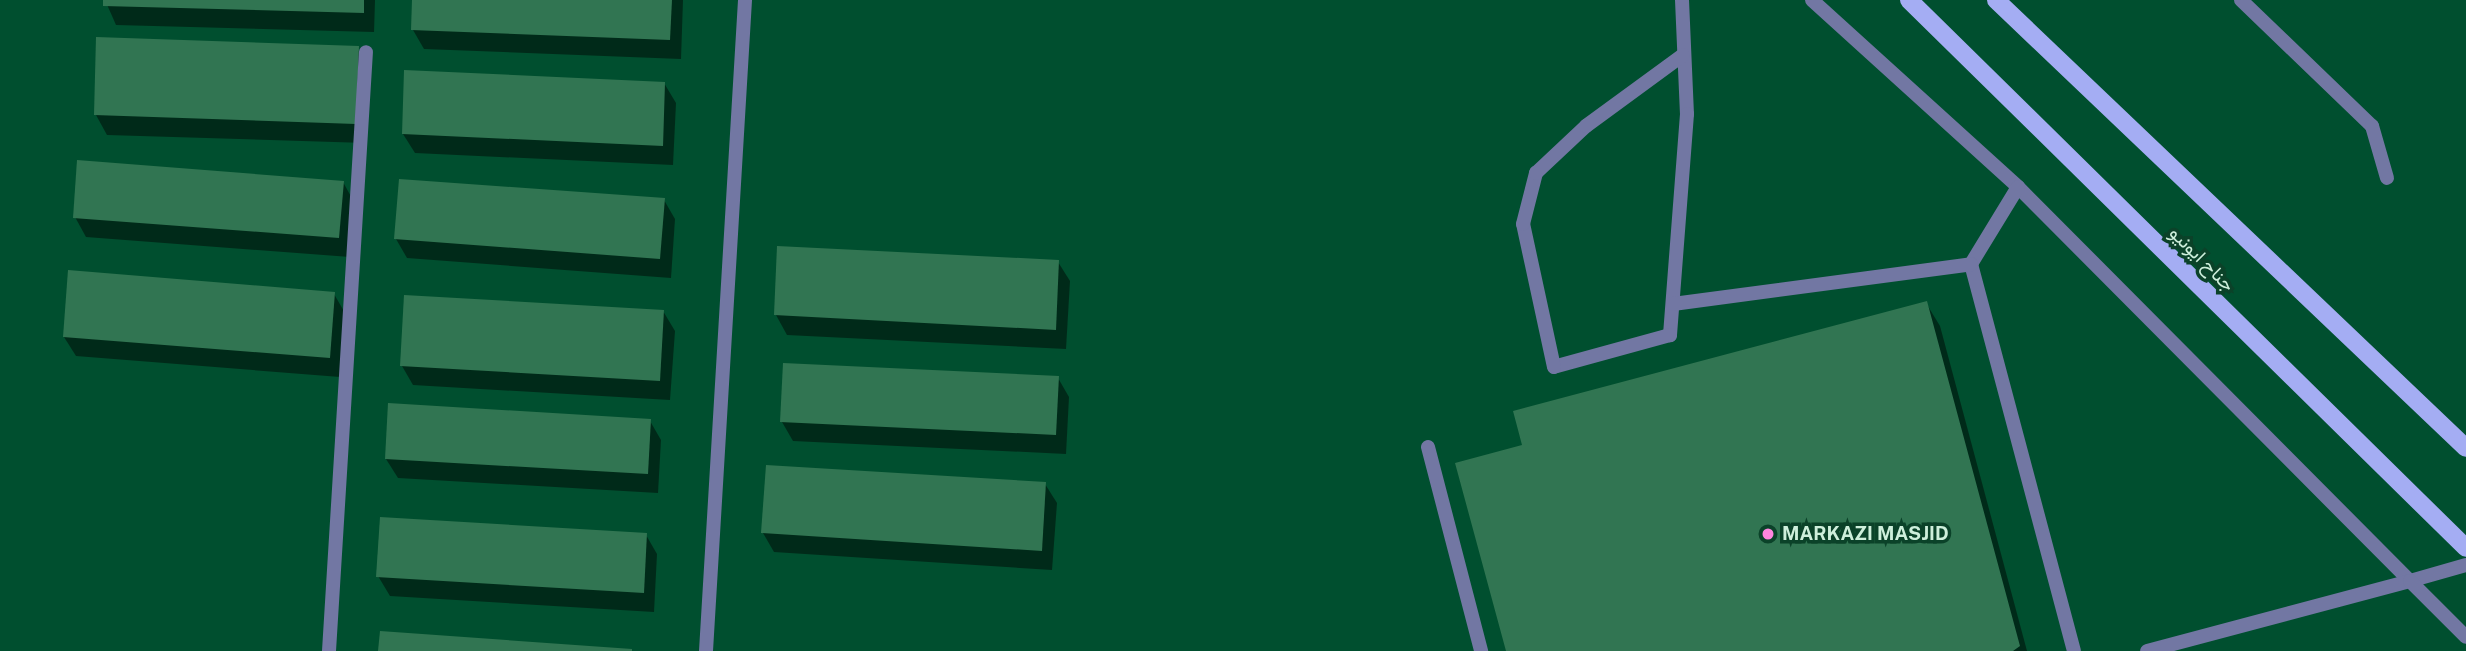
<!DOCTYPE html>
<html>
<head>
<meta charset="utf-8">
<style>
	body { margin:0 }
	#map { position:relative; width:2466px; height:651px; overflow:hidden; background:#004f2f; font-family:"Public Sans",Vazirmatn,sans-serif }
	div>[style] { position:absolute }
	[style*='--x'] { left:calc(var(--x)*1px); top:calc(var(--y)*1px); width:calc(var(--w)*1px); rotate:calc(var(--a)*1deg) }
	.shadow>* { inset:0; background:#0007 }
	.building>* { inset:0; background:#317552 }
	.street>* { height:14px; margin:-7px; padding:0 7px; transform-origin:7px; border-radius:7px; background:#7277a3 }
	.primary>* { height:18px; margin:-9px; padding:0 9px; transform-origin:9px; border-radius:9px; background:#a4adf3 }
	.dots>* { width:19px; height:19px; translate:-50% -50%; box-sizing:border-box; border:4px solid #0b4229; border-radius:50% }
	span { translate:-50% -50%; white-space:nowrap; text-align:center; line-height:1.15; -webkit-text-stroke:7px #0b4229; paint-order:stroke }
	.street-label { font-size:19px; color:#ceefdb }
	.poi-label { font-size:19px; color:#ceefdb; font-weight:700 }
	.left { translate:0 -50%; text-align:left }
</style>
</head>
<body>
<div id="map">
	<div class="shadow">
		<div style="clip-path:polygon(105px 0,375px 0,374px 32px,116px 25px)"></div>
		<div style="clip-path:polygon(414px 0,683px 0,681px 59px,424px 49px,413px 30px)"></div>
		<div style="clip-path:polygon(357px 48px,369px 68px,366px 143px,107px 135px,96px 115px)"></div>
		<div style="clip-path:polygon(664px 83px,676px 103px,673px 165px,415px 153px,403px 134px)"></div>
		<div style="clip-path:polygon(343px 182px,354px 202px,350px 257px,86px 237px,75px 217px)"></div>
		<div style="clip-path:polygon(664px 200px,675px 219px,671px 278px,407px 258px,396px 239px)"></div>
		<div style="clip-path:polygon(1058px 262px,1070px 281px,1066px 349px,787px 335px,776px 315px)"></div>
		<div style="clip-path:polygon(334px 294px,345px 313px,340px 377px,76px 356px,64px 337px)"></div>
		<div style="clip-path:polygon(1926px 303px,1940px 326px,2027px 651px,1508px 651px,1525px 446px)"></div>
		<div style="clip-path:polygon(663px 311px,675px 331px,670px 400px,413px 385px,402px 366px)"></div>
		<div style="clip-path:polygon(1058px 378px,1069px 397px,1066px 454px,793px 441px,782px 422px)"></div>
		<div style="clip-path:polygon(650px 421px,661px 440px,658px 493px,398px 478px,386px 459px)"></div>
		<div style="clip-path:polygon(1045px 484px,1057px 503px,1052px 570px,774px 552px,763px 533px)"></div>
		<div style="clip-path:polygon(646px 535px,657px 554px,654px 612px,390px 596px,378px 576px)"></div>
	</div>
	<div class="building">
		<div style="clip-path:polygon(103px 0,364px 0,364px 13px,103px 6px)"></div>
		<div style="clip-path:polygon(412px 0,672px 0,670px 40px,411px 30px)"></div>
		<div style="clip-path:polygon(96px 37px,359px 46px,356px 124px,94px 115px)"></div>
		<div style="clip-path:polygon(404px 70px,665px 82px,663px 146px,402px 134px)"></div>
		<div style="clip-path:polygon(77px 160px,344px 181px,339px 238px,73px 218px)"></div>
		<div style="clip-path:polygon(399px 179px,665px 198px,660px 259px,394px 239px)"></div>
		<div style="clip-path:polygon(777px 246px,1059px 260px,1056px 330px,774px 315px)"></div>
		<div style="clip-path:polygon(68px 270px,335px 292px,330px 358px,63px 337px)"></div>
		<div style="clip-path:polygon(404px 295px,664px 310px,660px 381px,400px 366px)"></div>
		<div style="clip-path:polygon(1927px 301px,2020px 646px,2013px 651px,1506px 651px,1455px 463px,1522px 445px,1513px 411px)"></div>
		<div style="clip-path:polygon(783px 363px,1059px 376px,1056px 435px,780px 422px)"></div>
		<div style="clip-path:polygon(388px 403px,651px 419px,648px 474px,385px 459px)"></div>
		<div style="clip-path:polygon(766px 465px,1046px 482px,1042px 551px,761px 533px)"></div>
		<div style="clip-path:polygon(380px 517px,647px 533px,644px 593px,376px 577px)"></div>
		<div style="clip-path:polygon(380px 631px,632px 649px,632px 651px,378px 651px)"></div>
	</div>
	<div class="street">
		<div style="--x:1682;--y:0;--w:114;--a:87.5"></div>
		<div style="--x:1687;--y:114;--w:222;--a:94.4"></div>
		<div style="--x:1670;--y:335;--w:120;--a:164.6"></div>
		<div style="--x:1554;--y:367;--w:146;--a:-102.2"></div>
		<div style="--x:1523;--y:224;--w:53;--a:-75.7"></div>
		<div style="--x:1536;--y:173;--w:69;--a:-43.2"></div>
		<div style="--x:1586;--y:126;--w:120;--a:-36.2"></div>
		<div style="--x:1812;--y:0;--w:278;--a:42.2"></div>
		<div style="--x:2018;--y:187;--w:556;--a:45.15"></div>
		<div style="--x:2410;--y:581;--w:272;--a:165.1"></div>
		<div style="--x:2241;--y:0;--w:182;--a:43.9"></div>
		<div style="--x:2372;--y:126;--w:54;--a:73.9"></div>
		<div style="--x:2018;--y:187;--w:90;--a:121.4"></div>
		<div style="--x:1971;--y:264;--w:400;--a:75.1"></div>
		<div style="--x:1673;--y:304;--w:301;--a:-7.6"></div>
		<div style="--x:1428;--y:447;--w:211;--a:75.4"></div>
		<div style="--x:2466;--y:565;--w:58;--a:164.1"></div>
		<div style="--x:2410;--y:581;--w:79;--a:45"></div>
		<div style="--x:329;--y:651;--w:600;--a:-86.47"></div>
		<div style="--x:706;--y:651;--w:652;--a:-86.57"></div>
	</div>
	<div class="primary">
		<div style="--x:1909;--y:0;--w:781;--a:44.53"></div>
		<div style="--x:1996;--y:0;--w:649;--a:43.63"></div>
	</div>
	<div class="dots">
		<div style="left:1768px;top:534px;background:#ff85de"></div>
	</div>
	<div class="street-label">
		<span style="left:2202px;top:259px;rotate:45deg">جناح ایونیو</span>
	</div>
	<div class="poi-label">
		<span class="left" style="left:1782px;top:534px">MARKAZI MASJID</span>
	</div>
</div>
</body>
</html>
